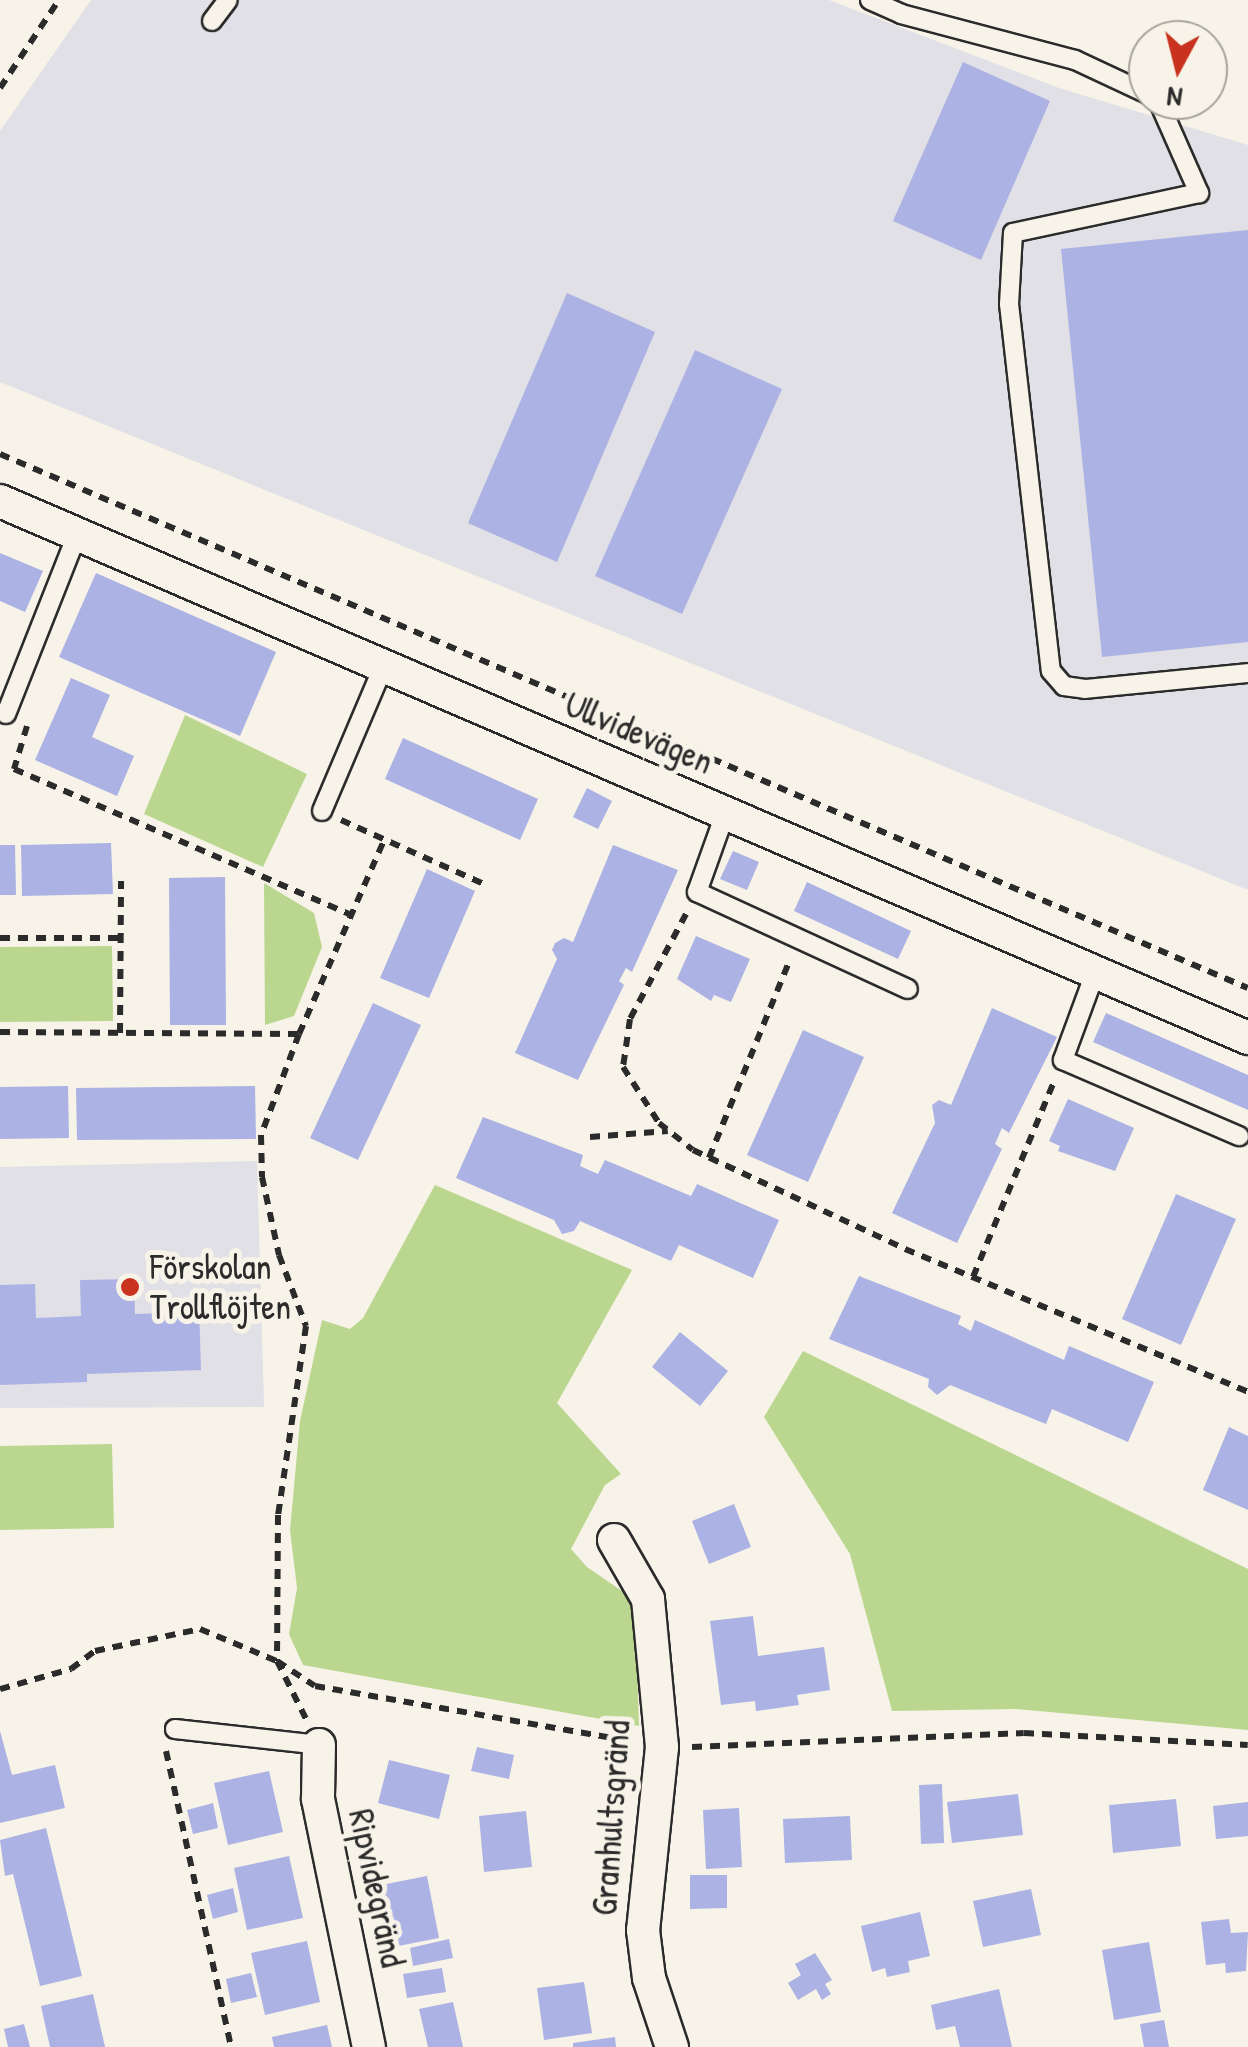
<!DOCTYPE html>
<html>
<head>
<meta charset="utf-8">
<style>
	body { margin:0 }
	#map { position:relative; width:1248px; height:2047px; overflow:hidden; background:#f7f3e8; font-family:"Patrick Hand",sans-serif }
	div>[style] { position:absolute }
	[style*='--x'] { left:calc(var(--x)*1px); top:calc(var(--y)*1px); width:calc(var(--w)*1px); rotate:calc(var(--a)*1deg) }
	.built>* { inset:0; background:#e0e0e6 }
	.green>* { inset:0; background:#bbd78f }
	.building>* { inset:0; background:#acb2e3 }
	.path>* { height:6px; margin-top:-3px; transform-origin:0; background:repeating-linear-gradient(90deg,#2b2b2b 0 10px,transparent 0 18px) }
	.roads { filter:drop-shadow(2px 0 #2b2b2b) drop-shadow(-2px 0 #2b2b2b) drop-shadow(0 2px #2b2b2b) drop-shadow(0 -2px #2b2b2b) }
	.service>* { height:18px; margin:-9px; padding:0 9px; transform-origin:9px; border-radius:9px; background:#f7f3e8 }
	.minor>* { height:32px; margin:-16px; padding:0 16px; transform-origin:16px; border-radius:16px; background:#f7f3e8 }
	.dots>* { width:28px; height:28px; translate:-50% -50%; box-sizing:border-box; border:5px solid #f7f3e8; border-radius:50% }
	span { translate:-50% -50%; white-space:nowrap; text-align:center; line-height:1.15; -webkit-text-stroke:10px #f7f3e8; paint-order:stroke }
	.street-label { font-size:35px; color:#2b2b2b }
	.poi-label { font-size:35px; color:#2b2b2b }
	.left { translate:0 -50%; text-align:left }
	.north { position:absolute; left:1128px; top:20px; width:100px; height:100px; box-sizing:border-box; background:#f7f3e8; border:2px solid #a5a39c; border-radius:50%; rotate:187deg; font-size:28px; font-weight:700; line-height:40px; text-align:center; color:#2b2b2b }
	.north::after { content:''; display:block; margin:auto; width:35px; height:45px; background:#c8321e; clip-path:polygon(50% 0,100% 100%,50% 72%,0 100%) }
</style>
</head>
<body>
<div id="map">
	<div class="built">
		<div style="clip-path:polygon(91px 0,829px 0,1059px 88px,1248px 145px,1248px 890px,0 382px,0 131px)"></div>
		<div style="clip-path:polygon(257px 1161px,264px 1407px,0 1408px,0 1167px)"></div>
	</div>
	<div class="green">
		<div style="clip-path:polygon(185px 715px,307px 774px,263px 867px,144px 814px)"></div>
		<div style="clip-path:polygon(264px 883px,314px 913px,322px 947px,294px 1016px,265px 1025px)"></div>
		<div style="clip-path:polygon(112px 946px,113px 1021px,0 1022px,0 947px)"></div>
		<div style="clip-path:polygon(435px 1185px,632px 1270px,557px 1403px,621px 1474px,605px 1485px,571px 1549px,587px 1567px,635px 1600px,639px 1726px,303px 1665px,289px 1634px,297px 1588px,290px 1530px,300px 1421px,322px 1320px,350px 1329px,363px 1318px)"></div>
		<div style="clip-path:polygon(803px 1351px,1248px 1569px,1248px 1730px,1016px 1709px,892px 1711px,850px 1554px,764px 1417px)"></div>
		<div style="clip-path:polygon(112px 1444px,114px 1528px,0 1530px,0 1446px)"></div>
	</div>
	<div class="building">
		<div style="clip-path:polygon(963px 62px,1050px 101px,981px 260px,893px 221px)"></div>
		<div style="clip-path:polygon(1248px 230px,1248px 642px,1102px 657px,1061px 249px)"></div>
		<div style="clip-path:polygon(567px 293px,655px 332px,557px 562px,468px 523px)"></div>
		<div style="clip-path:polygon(695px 350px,782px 389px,682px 614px,595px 576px)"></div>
		<div style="clip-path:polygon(0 553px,43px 571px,25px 612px,0 601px)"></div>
		<div style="clip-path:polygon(96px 573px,276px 652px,240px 736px,59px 657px)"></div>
		<div style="clip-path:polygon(71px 678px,110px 695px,92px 737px,134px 756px,117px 796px,35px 760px)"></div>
		<div style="clip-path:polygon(403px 738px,538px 799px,520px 840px,385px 779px)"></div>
		<div style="clip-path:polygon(587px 788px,612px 801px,598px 829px,573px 817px)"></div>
		<div style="clip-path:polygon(111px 843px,113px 894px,22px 896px,21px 845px)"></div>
		<div style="clip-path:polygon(0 845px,15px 845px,16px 895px,0 895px)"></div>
		<div style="clip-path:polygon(613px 845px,678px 870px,632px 972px,626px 968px,619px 981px,624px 985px,578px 1080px,515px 1053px,557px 959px,552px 950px,555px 943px,564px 938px,573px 942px)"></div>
		<div style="clip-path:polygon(733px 851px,759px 862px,747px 890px,720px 879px)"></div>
		<div style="clip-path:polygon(427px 869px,475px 891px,429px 998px,380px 978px)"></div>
		<div style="clip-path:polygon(225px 877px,226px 1025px,170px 1025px,169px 878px)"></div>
		<div style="clip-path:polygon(807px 882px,911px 931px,898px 959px,794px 911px)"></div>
		<div style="clip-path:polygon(696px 936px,750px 959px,731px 1002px,714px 995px,711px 1001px,677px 979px)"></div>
		<div style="clip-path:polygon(373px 1003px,421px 1025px,358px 1160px,310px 1138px)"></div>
		<div style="clip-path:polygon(992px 1008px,1057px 1037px,1009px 1133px,1002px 1128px,995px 1144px,1002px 1149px,957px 1243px,892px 1213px,935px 1123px,932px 1105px,939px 1100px,951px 1105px)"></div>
		<div style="clip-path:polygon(1106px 1013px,1248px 1075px,1248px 1110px,1093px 1042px)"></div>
		<div style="clip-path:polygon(803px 1030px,864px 1057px,808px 1182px,747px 1155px)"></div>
		<div style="clip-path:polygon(68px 1086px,69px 1138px,0 1139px,0 1087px)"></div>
		<div style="clip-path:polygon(255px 1086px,256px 1139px,77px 1140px,76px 1088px)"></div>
		<div style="clip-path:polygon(1068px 1099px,1134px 1128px,1115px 1171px,1058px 1151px,1060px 1146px,1049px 1141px)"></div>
		<div style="clip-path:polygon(483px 1117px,583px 1155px,580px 1166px,598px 1174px,605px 1160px,691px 1196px,697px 1184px,779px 1220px,753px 1278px,679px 1245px,671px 1261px,580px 1221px,574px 1231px,562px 1234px,554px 1220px,456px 1178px)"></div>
		<div style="clip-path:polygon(1176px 1194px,1236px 1219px,1181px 1345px,1122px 1319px)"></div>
		<div style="clip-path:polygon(859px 1276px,961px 1316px,958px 1324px,971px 1331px,975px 1320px,1064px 1360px,1069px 1346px,1154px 1382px,1128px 1442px,1052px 1409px,1046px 1424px,950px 1385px,937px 1395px,928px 1387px,929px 1379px,829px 1339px)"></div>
		<div style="clip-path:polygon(134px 1279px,135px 1314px,170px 1313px,170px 1305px,199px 1304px,201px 1370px,87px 1374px,87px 1382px,0 1385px,0 1285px,35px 1284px,36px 1318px,81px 1316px,80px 1280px)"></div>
		<div style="clip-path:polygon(680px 1332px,728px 1371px,700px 1406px,652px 1367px)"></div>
		<div style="clip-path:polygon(1229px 1427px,1248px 1436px,1248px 1510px,1203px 1490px)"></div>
		<div style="clip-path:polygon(734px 1504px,751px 1547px,709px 1564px,692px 1521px)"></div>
		<div style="clip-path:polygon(753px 1616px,758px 1656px,824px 1647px,830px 1690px,797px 1695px,799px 1705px,756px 1711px,755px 1701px,721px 1705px,710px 1621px)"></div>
		<div style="clip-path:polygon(0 1731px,12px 1775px,55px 1765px,65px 1808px,0 1823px)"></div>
		<div style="clip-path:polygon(477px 1747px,514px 1755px,509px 1779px,471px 1771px)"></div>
		<div style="clip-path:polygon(389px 1760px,450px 1775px,439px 1819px,378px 1803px)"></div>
		<div style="clip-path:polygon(269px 1771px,283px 1832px,228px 1845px,214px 1783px)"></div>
		<div style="clip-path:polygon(942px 1784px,944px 1843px,921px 1844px,919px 1785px)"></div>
		<div style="clip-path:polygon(1018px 1794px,1023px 1835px,952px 1843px,947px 1802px)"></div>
		<div style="clip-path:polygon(1176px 1799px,1181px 1846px,1113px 1853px,1109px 1805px)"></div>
		<div style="clip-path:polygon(1248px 1802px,1248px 1836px,1216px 1839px,1213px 1806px)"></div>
		<div style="clip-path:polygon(213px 1803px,218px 1828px,193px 1834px,187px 1810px)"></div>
		<div style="clip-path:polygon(739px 1808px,742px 1867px,706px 1869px,703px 1810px)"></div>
		<div style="clip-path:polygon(526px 1811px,532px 1867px,484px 1872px,479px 1816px)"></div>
		<div style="clip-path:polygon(850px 1816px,852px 1860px,785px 1863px,783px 1819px)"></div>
		<div style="clip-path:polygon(46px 1828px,82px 1976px,40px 1986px,13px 1874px,5px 1876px,0 1840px)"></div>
		<div style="clip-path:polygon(289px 1856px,303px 1918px,247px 1930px,234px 1868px)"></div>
		<div style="clip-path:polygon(690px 1875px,727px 1875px,727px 1908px,690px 1909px)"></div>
		<div style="clip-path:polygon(427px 1876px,439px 1938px,393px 1947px,381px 1885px)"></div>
		<div style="clip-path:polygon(233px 1888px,238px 1912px,213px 1919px,207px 1895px)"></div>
		<div style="clip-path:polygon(1031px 1889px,1041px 1935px,983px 1947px,973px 1901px)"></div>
		<div style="clip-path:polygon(920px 1912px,930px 1956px,908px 1961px,910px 1972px,887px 1977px,885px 1968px,872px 1972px,861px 1926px)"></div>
		<div style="clip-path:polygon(1229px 1919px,1231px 1933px,1248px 1932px,1246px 1971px,1226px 1973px,1225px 1963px,1206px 1965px,1201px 1922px)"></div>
		<div style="clip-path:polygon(449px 1939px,453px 1958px,413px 1966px,410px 1948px)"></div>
		<div style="clip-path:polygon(307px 1941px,320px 2002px,265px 2015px,251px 1953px)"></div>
		<div style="clip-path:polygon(1149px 1942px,1161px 2012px,1114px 2020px,1102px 1950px)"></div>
		<div style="clip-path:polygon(815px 1953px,832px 1980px,825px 1984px,831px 1994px,822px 2000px,816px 1989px,798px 2000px,788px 1983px,801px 1975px,795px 1964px)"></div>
		<div style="clip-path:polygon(442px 1968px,446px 1992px,407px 1998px,403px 1974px)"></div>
		<div style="clip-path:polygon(251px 1973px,257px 1997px,231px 2003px,226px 1979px)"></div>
		<div style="clip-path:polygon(584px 1982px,592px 2033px,544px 2040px,537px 1988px)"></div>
		<div style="clip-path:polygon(999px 1989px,1012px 2047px,960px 2047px,955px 2026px,936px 2030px,931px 2005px)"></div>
		<div style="clip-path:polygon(93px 1994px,105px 2047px,50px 2047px,41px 2006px)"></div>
		<div style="clip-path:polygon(453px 2002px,463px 2047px,428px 2047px,419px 2009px)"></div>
		<div style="clip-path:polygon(1164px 2020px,1169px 2047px,1144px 2047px,1140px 2024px)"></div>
		<div style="clip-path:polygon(24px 2024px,30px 2047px,8px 2047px,4px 2029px)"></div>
		<div style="clip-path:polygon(327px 2025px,332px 2047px,274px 2047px,272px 2037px)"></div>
		<div style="clip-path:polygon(615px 2037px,616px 2047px,573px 2047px,573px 2043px)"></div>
	</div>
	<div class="path">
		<div style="--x:0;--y:88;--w:106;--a:-56.2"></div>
		<div style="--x:0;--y:454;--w:1357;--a:23.17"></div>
		<div style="--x:27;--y:726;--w:45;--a:106.8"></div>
		<div style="--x:14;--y:769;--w:367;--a:23.4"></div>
		<div style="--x:341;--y:820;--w:159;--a:24.1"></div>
		<div style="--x:686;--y:914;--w:119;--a:118.1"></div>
		<div style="--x:630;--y:1019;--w:49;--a:98.3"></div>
		<div style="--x:623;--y:1067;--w:67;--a:57.3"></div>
		<div style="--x:659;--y:1123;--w:43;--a:38.5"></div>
		<div style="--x:693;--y:1150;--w:234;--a:25"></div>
		<div style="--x:905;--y:1249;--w:372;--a:22.6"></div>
		<div style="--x:0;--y:938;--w:121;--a:0"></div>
		<div style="--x:0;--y:1032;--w:299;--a:0.4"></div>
		<div style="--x:299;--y:1034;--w:212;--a:-66.3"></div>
		<div style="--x:120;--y:1033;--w:152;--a:-89.6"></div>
		<div style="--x:299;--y:1034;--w:108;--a:110.6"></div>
		<div style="--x:261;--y:1135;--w:42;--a:88.6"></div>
		<div style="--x:262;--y:1177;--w:80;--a:77.7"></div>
		<div style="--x:279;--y:1255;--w:76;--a:69.2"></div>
		<div style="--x:306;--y:1326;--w:191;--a:98.4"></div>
		<div style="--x:278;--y:1515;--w:146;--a:90.4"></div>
		<div style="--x:277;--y:1661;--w:45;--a:33.3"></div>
		<div style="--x:315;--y:1686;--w:321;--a:9.9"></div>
		<div style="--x:590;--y:1137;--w:78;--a:-4.4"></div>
		<div style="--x:709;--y:1158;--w:214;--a:-67.8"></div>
		<div style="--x:973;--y:1277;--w:214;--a:-67.5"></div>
		<div style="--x:0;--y:1689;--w:74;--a:-15.7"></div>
		<div style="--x:71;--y:1669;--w:30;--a:-37"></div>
		<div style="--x:95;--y:1651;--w:107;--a:-11.8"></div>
		<div style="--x:200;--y:1629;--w:83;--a:22.6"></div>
		<div style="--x:277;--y:1661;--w:67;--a:63.4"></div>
		<div style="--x:692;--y:1747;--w:332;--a:-2.4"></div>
		<div style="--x:1024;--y:1733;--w:224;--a:3.1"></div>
		<div style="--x:166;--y:1751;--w:303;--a:77.6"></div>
	</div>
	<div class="roads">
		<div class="service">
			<div style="--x:870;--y:0;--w:34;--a:24"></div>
			<div style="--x:901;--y:14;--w:180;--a:14.8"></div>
			<div style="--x:1075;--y:60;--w:81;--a:25"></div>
			<div style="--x:212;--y:21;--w:26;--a:-53"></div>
			<div style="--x:1158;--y:100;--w:102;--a:66.2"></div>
			<div style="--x:1199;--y:193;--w:190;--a:167.9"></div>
			<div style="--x:1013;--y:233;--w:71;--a:93.2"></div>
			<div style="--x:1009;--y:304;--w:369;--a:83.5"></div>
			<div style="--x:1051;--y:671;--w:20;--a:49"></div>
			<div style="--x:1064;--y:686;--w:21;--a:8"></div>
			<div style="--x:1085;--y:689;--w:164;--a:-5.6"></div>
			<div style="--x:6;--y:714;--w:193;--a:-68.4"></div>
			<div style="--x:322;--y:811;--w:156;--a:-67"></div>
			<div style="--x:725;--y:814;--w:83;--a:109.7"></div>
			<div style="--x:697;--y:892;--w:232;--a:24.7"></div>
			<div style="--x:1095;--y:973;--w:93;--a:110.2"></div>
			<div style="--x:1063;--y:1060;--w:192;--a:23.4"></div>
			<div style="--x:175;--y:1729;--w:145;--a:6.3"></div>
		</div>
		<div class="minor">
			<div style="--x:0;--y:501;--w:1359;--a:23.28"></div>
			<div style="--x:614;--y:1540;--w:68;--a:60"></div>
			<div style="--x:648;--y:1599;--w:149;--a:84.6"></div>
			<div style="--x:662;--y:1747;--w:184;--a:95.9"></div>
			<div style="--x:643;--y:1930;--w:48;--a:82.9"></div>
			<div style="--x:649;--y:1978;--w:73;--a:71.6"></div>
			<div style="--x:319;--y:1745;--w:54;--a:91.1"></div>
			<div style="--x:318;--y:1799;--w:253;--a:78.4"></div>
		</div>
	</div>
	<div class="dots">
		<div style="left:130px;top:1287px;background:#c8321e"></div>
	</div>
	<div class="street-label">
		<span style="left:639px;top:733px;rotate:23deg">Ullvidevägen</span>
		<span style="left:611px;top:1818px;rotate:-86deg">Granhultsgränd</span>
		<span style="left:377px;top:1888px;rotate:78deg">Ripvidegränd</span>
	</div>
	<div class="poi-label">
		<span class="left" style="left:150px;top:1287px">Förskolan<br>Trollflöjten</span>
	</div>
	<div class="north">N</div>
</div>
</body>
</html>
